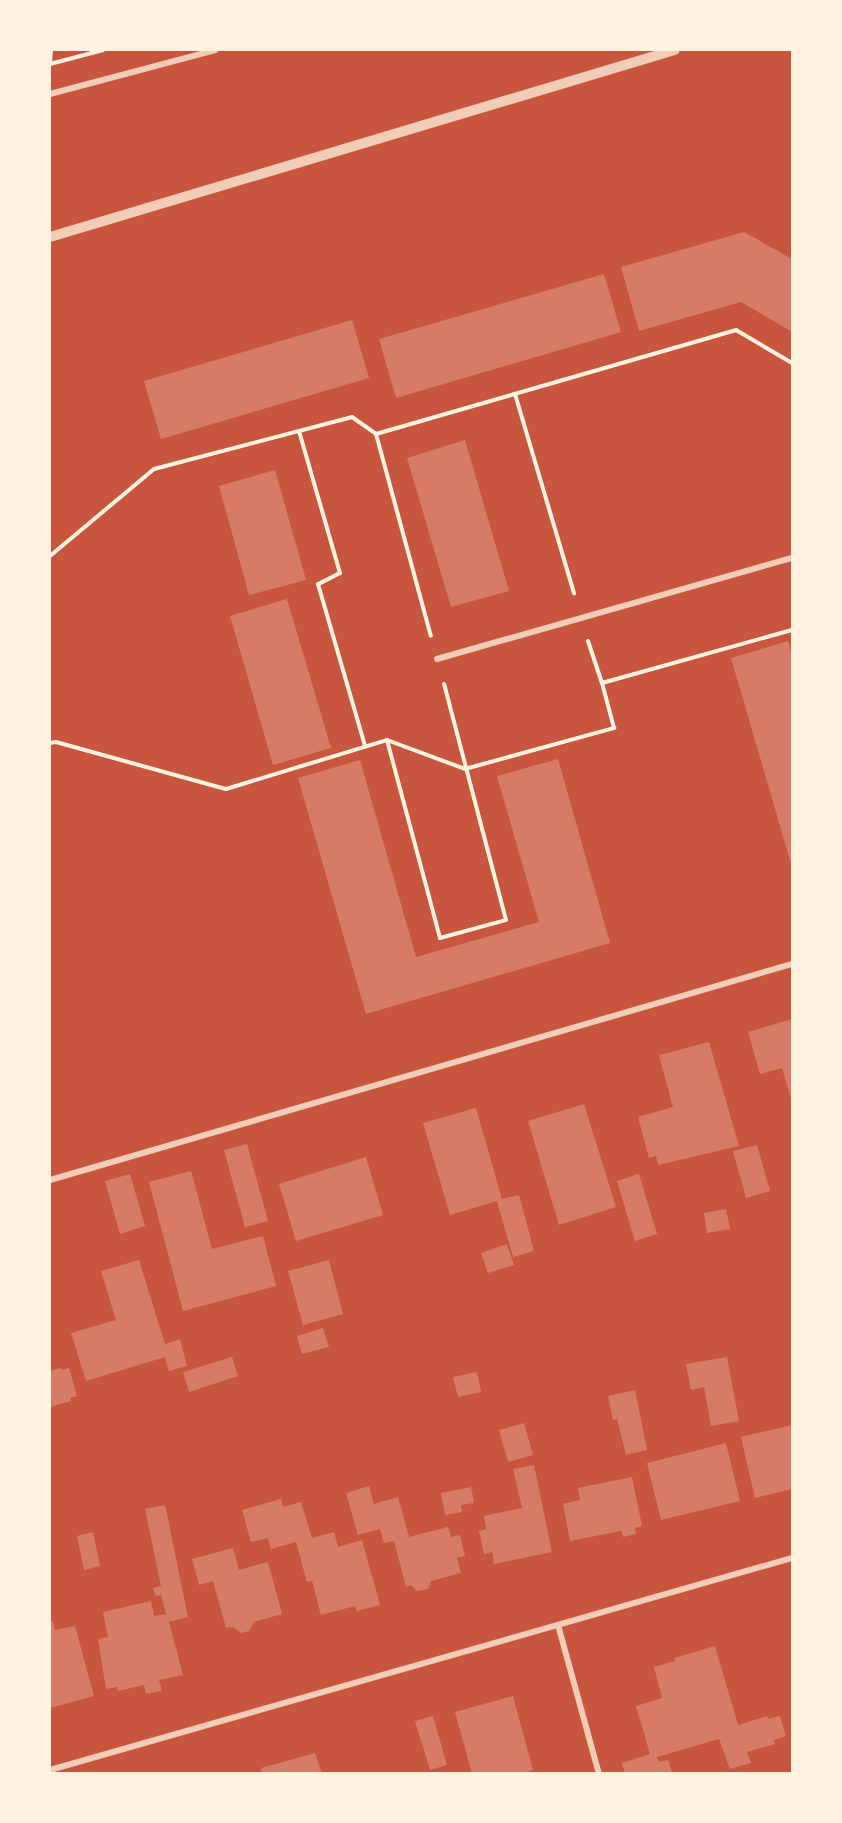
<!DOCTYPE html>
<html>
<head>
<meta charset="utf-8">
<style>
	body { margin:0 }
	#map { position:relative; width:842px; height:1823px; overflow:hidden; background:#c8553d; font-family:Poppins,sans-serif }
	div>[style] { position:absolute }
	[style*='--x'] { left:calc(var(--x)*1px); top:calc(var(--y)*1px); width:calc(var(--w)*1px); rotate:calc(var(--a)*1deg) }
	.building>* { inset:0; background:#d67c66 }
	.path>* { height:4px; margin:-2px; padding:0 2px; transform-origin:2px; border-radius:2px; background:#fff3e0 }
	.minor>* { height:6px; margin:-3px; padding:0 3px; transform-origin:3px; border-radius:3px; background:#f1ccb7 }
	.tertiary>* { height:10px; margin:-5px; padding:0 5px; transform-origin:5px; border-radius:5px; background:#f1ccb7 }
	span { translate:-50% -50%; white-space:nowrap; text-align:center; line-height:1.15; -webkit-text-stroke:4.5px #fff3e0; paint-order:stroke }
	.frame { position:absolute; inset:0; border:51px solid #fff3e0; pointer-events:none }
</style>
</head>
<body>
<div id="map">
	<div class="building">
		<div style="clip-path:polygon(744px 232px,792px 259px,792px 332px,741px 302px,639px 331px,621px 267px)"></div>
		<div style="clip-path:polygon(604px 274px,621px 332px,396px 398px,379px 339px)"></div>
		<div style="clip-path:polygon(352px 320px,369px 378px,161px 439px,144px 381px)"></div>
		<div style="clip-path:polygon(465px 440px,509px 591px,451px 607px,407px 458px)"></div>
		<div style="clip-path:polygon(275px 470px,306px 580px,249px 595px,219px 486px)"></div>
		<div style="clip-path:polygon(287px 599px,331px 748px,273px 765px,230px 616px)"></div>
		<div style="clip-path:polygon(788px 641px,792px 656px,792px 867px,731px 658px)"></div>
		<div style="clip-path:polygon(558px 759px,610px 943px,366px 1014px,298px 778px,360px 760px,416px 957px,539px 922px,497px 776px)"></div>
		<div style="clip-path:polygon(792px 1019px,792px 1102px,782px 1068px,760px 1074px,748px 1032px)"></div>
		<div style="clip-path:polygon(709px 1042px,739px 1146px,658px 1165px,656px 1156px,649px 1158px,638px 1117px,673px 1107px,659px 1055px)"></div>
		<div style="clip-path:polygon(584px 1104px,616px 1207px,559px 1225px,528px 1121px)"></div>
		<div style="clip-path:polygon(476px 1108px,502px 1199px,519px 1195px,534px 1251px,513px 1257px,497px 1201px,450px 1215px,423px 1123px)"></div>
		<div style="clip-path:polygon(247px 1144px,268px 1221px,245px 1227px,224px 1150px)"></div>
		<div style="clip-path:polygon(757px 1145px,770px 1191px,746px 1198px,733px 1151px)"></div>
		<div style="clip-path:polygon(366px 1157px,383px 1215px,296px 1241px,279px 1184px)"></div>
		<div style="clip-path:polygon(191px 1171px,212px 1249px,263px 1236px,276px 1286px,183px 1311px,149px 1182px)"></div>
		<div style="clip-path:polygon(130px 1174px,145px 1226px,120px 1234px,105px 1181px)"></div>
		<div style="clip-path:polygon(639px 1174px,657px 1234px,635px 1241px,617px 1181px)"></div>
		<div style="clip-path:polygon(726px 1209px,730px 1229px,707px 1233px,704px 1213px)"></div>
		<div style="clip-path:polygon(507px 1244px,514px 1265px,488px 1273px,481px 1253px)"></div>
		<div style="clip-path:polygon(139px 1260px,165px 1344px,180px 1339px,187px 1366px,169px 1371px,165px 1357px,86px 1381px,71px 1333px,116px 1320px,101px 1271px)"></div>
		<div style="clip-path:polygon(329px 1260px,343px 1314px,303px 1325px,288px 1271px)"></div>
		<div style="clip-path:polygon(323px 1328px,329px 1347px,302px 1354px,297px 1336px)"></div>
		<div style="clip-path:polygon(232px 1357px,238px 1376px,189px 1392px,183px 1372px)"></div>
		<div style="clip-path:polygon(727px 1357px,739px 1421px,711px 1426px,704px 1387px,691px 1390px,686px 1364px)"></div>
		<div style="clip-path:polygon(61px 1368px,62px 1370px,69px 1368px,77px 1396px,70px 1398px,71px 1401px,50px 1407px,50px 1371px)"></div>
		<div style="clip-path:polygon(477px 1372px,481px 1392px,458px 1397px,453px 1377px)"></div>
		<div style="clip-path:polygon(635px 1390px,647px 1450px,626px 1455px,617px 1419px,613px 1420px,608px 1396px)"></div>
		<div style="clip-path:polygon(524px 1423px,533px 1455px,508px 1462px,499px 1430px)"></div>
		<div style="clip-path:polygon(792px 1425px,792px 1489px,755px 1498px,741px 1437px)"></div>
		<div style="clip-path:polygon(726px 1443px,740px 1501px,661px 1520px,647px 1463px)"></div>
		<div style="clip-path:polygon(534px 1465px,552px 1552px,494px 1564px,492px 1552px,484px 1554px,479px 1531px,486px 1529px,484px 1516px,522px 1508px,513px 1469px)"></div>
		<div style="clip-path:polygon(632px 1477px,642px 1526px,635px 1528px,636px 1534px,623px 1537px,621px 1531px,570px 1541px,563px 1504px,580px 1500px,578px 1488px)"></div>
		<div style="clip-path:polygon(369px 1486px,374px 1504px,398px 1497px,409px 1537px,448px 1527px,451px 1537px,460px 1535px,465px 1556px,457px 1558px,461px 1573px,431px 1581px,428px 1589px,417px 1591px,411px 1585px,406px 1587px,394px 1541px,384px 1543px,380px 1529px,358px 1535px,346px 1493px)"></div>
		<div style="clip-path:polygon(471px 1487px,474px 1503px,461px 1505px,462px 1512px,445px 1515px,441px 1493px)"></div>
		<div style="clip-path:polygon(281px 1499px,283px 1507px,301px 1502px,312px 1538px,334px 1532px,338px 1547px,362px 1540px,380px 1605px,357px 1611px,355px 1606px,321px 1615px,312px 1581px,307px 1582px,296px 1542px,271px 1549px,268px 1538px,251px 1542px,242px 1510px)"></div>
		<div style="clip-path:polygon(165px 1505px,188px 1617px,169px 1622px,183px 1675px,159px 1680px,162px 1691px,146px 1694px,144px 1685px,118px 1691px,117px 1687px,106px 1689px,98px 1639px,108px 1637px,103px 1612px,151px 1601px,154px 1616px,166px 1614px,161px 1595px,155px 1596px,153px 1588px,161px 1586px,145px 1509px)"></div>
		<div style="clip-path:polygon(93px 1532px,100px 1566px,84px 1570px,77px 1536px)"></div>
		<div style="clip-path:polygon(233px 1548px,239px 1570px,268px 1562px,282px 1614px,254px 1622px,249px 1631px,241px 1633px,233px 1627px,226px 1628px,213px 1581px,199px 1585px,192px 1559px)"></div>
		<div style="clip-path:polygon(53px 1621px,55px 1630px,75px 1626px,94px 1696px,50px 1708px,50px 1622px)"></div>
		<div style="clip-path:polygon(715px 1646px,738px 1725px,767px 1716px,768px 1719px,780px 1716px,786px 1736px,774px 1740px,775px 1744px,747px 1752px,751px 1763px,730px 1769px,719px 1739px,657px 1757px,659px 1762px,668px 1760px,672px 1772px,625px 1774px,622px 1763px,650px 1754px,636px 1706px,662px 1698px,654px 1667px,675px 1661px,674px 1658px)"></div>
		<div style="clip-path:polygon(513px 1696px,533px 1770px,520px 1774px,472px 1774px,455px 1712px)"></div>
		<div style="clip-path:polygon(433px 1716px,447px 1765px,430px 1770px,415px 1721px)"></div>
		<div style="clip-path:polygon(315px 1753px,322px 1774px,262px 1774px,261px 1768px)"></div>
	</div>
	<div class="path">
		<div style="--x:50;--y:64;--w:55;--a:-14.8"></div>
		<div style="--x:50;--y:64;--w:14;--a:-86"></div>
		<div style="--x:515;--y:394;--w:208;--a:73.5"></div>
		<div style="--x:299;--y:431;--w:148;--a:73.9"></div>
		<div style="--x:340;--y:573;--w:25;--a:153"></div>
		<div style="--x:318;--y:584;--w:169;--a:73.8"></div>
		<div style="--x:376;--y:434;--w:209;--a:74.8"></div>
		<div style="--x:50;--y:556;--w:136;--a:-39.9"></div>
		<div style="--x:154;--y:469;--w:205;--a:-14.7"></div>
		<div style="--x:352;--y:417;--w:29;--a:35"></div>
		<div style="--x:376;--y:434;--w:375;--a:-16.1"></div>
		<div style="--x:736;--y:330;--w:65;--a:30.5"></div>
		<div style="--x:588;--y:641;--w:44;--a:71.6"></div>
		<div style="--x:387;--y:740;--w:205;--a:75"></div>
		<div style="--x:440;--y:938;--w:68;--a:-15.3"></div>
		<div style="--x:506;--y:920;--w:244;--a:-104.7"></div>
		<div style="--x:50;--y:743;--w:6;--a:-9"></div>
		<div style="--x:56;--y:742;--w:176;--a:15.5"></div>
		<div style="--x:226;--y:789;--w:168;--a:-16.9"></div>
		<div style="--x:387;--y:740;--w:83;--a:20.4"></div>
		<div style="--x:465;--y:769;--w:155;--a:-15.4"></div>
		<div style="--x:614;--y:728;--w:47;--a:-104.9"></div>
		<div style="--x:602;--y:683;--w:197;--a:-15.6"></div>
	</div>
	<div class="minor">
		<div style="--x:50;--y:94;--w:171;--a:-14.9"></div>
		<div style="--x:437;--y:659;--w:369;--a:-15.9"></div>
		<div style="--x:50;--y:1180;--w:773;--a:-16.23"></div>
		<div style="--x:558;--y:1625;--w:155;--a:74.6"></div>
		<div style="--x:50;--y:1770;--w:772;--a:-15.95"></div>
	</div>
	<div class="tertiary">
		<div style="--x:50;--y:237;--w:652;--a:-16.66"></div>
	</div>
	<div class="frame"></div>
</div>
</body>
</html>
